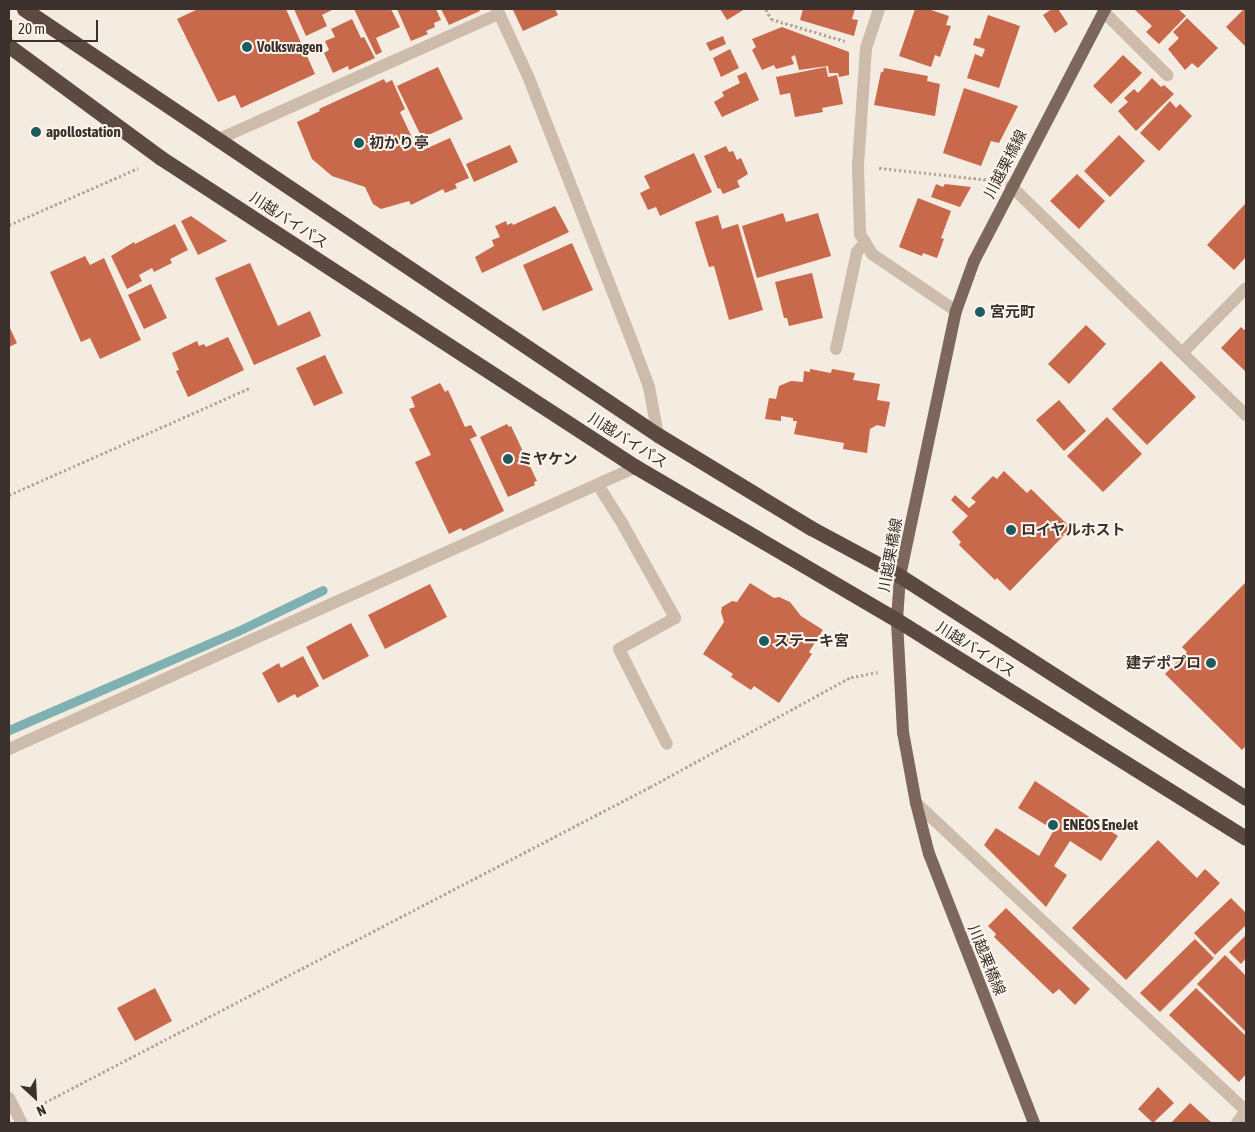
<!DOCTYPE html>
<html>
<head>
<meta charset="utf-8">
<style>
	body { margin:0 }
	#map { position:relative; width:1255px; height:1132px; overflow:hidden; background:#f4ebe1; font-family:"Asap Condensed","Noto Sans JP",sans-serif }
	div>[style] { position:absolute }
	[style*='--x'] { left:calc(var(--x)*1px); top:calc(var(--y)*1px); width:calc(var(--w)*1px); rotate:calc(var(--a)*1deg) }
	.stream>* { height:9px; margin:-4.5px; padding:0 4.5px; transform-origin:4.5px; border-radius:4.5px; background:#7fb0b2 }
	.building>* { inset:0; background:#c8694b }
	.path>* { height:3px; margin-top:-1.5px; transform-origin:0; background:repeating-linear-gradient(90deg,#b9a596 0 2.5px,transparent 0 5px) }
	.minor>* { height:12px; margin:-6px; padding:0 6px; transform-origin:6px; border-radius:6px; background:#cdbbac }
	.major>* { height:12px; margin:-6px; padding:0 6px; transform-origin:6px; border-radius:6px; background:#7d675c }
	.highway>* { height:15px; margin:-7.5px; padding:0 7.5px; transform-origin:7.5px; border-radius:7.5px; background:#5c4a42 }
	.dots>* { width:14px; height:14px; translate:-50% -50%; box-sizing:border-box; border:2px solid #fbf5ee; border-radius:50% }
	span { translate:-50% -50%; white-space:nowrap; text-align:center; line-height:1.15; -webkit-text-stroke:4px #fbf5ee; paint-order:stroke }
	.poi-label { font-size:15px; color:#3b302b; font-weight:700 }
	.left { translate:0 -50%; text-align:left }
	.right { translate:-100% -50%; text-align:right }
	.street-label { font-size:15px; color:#3b302b }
	.frame { position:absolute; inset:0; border:10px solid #3b302b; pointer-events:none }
	.north { position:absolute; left:10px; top:1072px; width:50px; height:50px; -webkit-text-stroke:4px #fbf5ee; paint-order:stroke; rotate:155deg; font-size:14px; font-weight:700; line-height:20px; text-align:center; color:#3b302b }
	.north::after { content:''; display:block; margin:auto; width:18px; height:22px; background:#3b302b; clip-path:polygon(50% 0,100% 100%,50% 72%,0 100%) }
	.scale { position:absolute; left:10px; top:20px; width:88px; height:22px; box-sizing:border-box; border:2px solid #3b302b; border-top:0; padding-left:6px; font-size:15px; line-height:18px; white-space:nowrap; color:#3b302b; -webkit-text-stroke:4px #fbf5ee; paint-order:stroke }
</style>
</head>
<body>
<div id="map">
	<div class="stream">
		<div style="--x:9;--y:730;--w:249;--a:-23.4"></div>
		<div style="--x:238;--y:631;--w:94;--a:-25.8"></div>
	</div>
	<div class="building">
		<div style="clip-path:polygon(198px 9px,286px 9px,315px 74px,241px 108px,235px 95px,218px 102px,177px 19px)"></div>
		<div style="clip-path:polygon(294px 9px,334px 9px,322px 15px,327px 26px,306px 36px)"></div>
		<div style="clip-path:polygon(354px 9px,391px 9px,400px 27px,376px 38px,382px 52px,376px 55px)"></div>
		<div style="clip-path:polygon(397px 9px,436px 9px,441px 20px,434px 23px,435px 27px,426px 31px,428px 34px,411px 41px)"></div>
		<div style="clip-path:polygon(441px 9px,479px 9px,480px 11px,449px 25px)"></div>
		<div style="clip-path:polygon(516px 9px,555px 9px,558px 15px,523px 31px,513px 10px)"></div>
		<div style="clip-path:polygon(720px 9px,745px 9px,727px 20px)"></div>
		<div style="clip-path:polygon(803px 9px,855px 9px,852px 19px,858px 20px,854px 36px,800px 20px)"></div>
		<div style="clip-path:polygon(915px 9px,928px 9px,949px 16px,946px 25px,951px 26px,940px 57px,935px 55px,931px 67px,899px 56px)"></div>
		<div style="clip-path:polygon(1052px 9px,1058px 9px,1068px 24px,1055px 33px,1043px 15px)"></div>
		<div style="clip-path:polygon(1134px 9px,1178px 9px,1186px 16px,1159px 44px,1146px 32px,1152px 26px)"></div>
		<div style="clip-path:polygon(1244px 9px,1246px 9px,1246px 47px,1226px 27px)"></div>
		<div style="clip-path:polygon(988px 15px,1020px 26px,999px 88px,967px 78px,975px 54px,982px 57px,985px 49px,973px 45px,975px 38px,980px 39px)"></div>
		<div style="clip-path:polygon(1187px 18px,1218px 48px,1198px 68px,1192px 63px,1185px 70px,1168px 49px,1179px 38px,1173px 32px)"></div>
		<div style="clip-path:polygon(352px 19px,361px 38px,364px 37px,375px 58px,349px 70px,348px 66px,333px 73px,324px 53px,329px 50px,325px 41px,335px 37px,331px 29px)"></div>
		<div style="clip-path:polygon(782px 27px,849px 52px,849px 75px,839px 77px,838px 73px,829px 73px,828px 66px,799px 70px,795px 55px,791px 57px,794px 64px,776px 69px,774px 65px,762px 70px,752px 50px,756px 47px,752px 39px)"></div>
		<div style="clip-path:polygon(723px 36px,726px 44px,710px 51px,706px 43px)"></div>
		<div style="clip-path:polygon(730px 49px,739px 68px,721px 77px,713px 58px)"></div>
		<div style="clip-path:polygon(1123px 55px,1142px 73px,1111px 104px,1093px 86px)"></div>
		<div style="clip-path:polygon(438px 67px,463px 119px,422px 138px,397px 86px)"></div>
		<div style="clip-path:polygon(826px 67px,828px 77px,837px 75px,843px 104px,822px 108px,823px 112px,795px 117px,790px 93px,780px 95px,776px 77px)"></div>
		<div style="clip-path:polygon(884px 68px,928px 76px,927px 81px,940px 84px,935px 116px,874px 105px,881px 72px,883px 72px)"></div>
		<div style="clip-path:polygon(746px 72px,759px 100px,722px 117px,714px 102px,724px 96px,722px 92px,740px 83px,737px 76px)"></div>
		<div style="clip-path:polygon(1152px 78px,1161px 87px,1164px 85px,1174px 94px,1136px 131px,1118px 111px,1128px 102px,1124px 98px,1134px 89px,1138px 93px)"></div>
		<div style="clip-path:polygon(384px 79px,386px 83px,392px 80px,405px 109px,400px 112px,415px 144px,419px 142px,423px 150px,450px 138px,469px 178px,455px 184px,457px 188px,445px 193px,443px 189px,411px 205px,409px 201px,381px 209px,373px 204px,365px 187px,332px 176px,312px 159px,297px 122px,320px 111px,319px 109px)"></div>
		<div style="clip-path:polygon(964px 88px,1018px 106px,999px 143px,991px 141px,981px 166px,943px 153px)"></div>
		<div style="clip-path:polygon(1170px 101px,1176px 108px,1180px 104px,1192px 116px,1159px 151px,1140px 133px)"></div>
		<div style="clip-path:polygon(1119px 135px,1145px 161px,1110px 197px,1084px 171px)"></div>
		<div style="clip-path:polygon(510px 145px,518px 162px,474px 182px,466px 164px)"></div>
		<div style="clip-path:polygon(726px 146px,729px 152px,733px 151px,737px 160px,741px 158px,748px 174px,737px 181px,740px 187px,723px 194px,720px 188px,718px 189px,704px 156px)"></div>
		<div style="clip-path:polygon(694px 153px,712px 192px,660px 216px,656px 207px,648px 210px,640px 193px,650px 188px,644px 176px)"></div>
		<div style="clip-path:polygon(1077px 174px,1105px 201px,1079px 229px,1050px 201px)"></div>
		<div style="clip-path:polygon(936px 184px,943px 187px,945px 184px,971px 187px,960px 207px,931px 197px)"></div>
		<div style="clip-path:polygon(918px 198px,951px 211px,941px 238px,944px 239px,937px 258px,923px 253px,922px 256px,899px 247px)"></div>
		<div style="clip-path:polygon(1246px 203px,1246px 257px,1234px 270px,1207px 245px)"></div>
		<div style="clip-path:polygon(555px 206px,569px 232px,482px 273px,475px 257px,494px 246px,492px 240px,500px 237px,495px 226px,506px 221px,507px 225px,512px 223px,513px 225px)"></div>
		<div style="clip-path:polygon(783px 213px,786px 222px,818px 213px,831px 256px,757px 278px,742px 226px)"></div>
		<div style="clip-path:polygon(718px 215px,722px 229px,738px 224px,763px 310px,729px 320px,714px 266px,709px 267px,695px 222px)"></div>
		<div style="clip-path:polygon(191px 216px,227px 241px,198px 255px,181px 221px)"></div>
		<div style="clip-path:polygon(175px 224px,188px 250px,170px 259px,172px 263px,154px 272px,152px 268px,139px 275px,142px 281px,127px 289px,111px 256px,134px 242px,135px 244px)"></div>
		<div style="clip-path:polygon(572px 243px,593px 290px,543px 311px,523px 265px)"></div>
		<div style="clip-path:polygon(85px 256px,90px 265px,104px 258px,141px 340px,100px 359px,90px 338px,81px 342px,50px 272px)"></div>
		<div style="clip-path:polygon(250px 263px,278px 326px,310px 311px,321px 336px,254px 365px,215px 278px)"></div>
		<div style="clip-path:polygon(812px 273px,823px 318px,789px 326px,787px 318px,784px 318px,775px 282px)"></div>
		<div style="clip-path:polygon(151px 284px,167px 318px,144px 329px,128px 295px)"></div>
		<div style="clip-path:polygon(1086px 325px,1106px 344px,1069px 384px,1048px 364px)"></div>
		<div style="clip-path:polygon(9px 326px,17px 343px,9px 347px)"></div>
		<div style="clip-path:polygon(1241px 327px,1244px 330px,1246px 328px,1246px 372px,1221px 348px)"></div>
		<div style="clip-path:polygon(228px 337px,244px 370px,188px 397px,176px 371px,179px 370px,172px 353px,197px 341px,199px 346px,204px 344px,206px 347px)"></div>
		<div style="clip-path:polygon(325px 355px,343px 393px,314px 406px,296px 368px)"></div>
		<div style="clip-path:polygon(1161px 361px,1196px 397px,1147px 445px,1112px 409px)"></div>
		<div style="clip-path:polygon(810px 369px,831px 373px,832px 369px,855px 373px,853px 380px,880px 384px,877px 400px,890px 402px,885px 427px,877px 425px,870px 429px,867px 453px,843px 449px,844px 443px,794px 434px,797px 421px,793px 421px,793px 418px,781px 416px,781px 421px,765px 419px,769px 398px,776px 399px,779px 386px,791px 381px,803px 382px,804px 371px,810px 372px)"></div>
		<div style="clip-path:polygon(440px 383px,445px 392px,448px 390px,465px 427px,471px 425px,477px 436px,470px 439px,504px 511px,463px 531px,461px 528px,449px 534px,415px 462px,431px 455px,409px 409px,415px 407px,411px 397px)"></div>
		<div style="clip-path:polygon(1059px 400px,1086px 431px,1064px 451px,1036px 420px)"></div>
		<div style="clip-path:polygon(1107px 417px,1142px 454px,1103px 492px,1067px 456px)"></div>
		<div style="clip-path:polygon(507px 424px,509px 427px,511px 426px,537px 481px,534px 482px,535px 485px,508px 497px,480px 437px)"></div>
		<div style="clip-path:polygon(1004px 471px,1027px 493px,1031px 489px,1071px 528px,1010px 591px,997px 578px,995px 580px,959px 545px,961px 542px,952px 532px,968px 516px,951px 500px,955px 495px,969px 508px,976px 502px,971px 498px,993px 476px,997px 479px)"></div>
		<div style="clip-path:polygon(1246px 582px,1246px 746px,1242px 750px,1165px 674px,1187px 652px,1182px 647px)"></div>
		<div style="clip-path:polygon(750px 583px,774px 598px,779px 597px,790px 602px,801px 616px,823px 630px,809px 652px,812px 654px,779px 703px,754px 686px,751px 690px,731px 677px,733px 674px,703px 654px,724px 622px,721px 612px,722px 607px,732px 601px,737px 602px)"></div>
		<div style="clip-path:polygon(430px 584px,447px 617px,385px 649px,368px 615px)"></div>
		<div style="clip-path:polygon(351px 623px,369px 656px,323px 680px,306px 647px)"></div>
		<div style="clip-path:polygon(303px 656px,319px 686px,297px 698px,295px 694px,278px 703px,262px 673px,279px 663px,281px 668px)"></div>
		<div style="clip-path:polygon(1035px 781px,1118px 836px,1101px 861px,1070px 841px,1054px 866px,1067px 875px,1046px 907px,984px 845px,996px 828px,1039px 856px,1054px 830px,1018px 808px)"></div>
		<div style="clip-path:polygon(1158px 840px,1197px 878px,1205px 869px,1220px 883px,1126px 980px,1072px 928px)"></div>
		<div style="clip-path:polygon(1231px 898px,1246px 913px,1246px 925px,1215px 955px,1194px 933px)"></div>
		<div style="clip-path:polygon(1006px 908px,1090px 989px,1075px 1005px,1059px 989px,1053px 994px,994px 937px,996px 934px,988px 926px)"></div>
		<div style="clip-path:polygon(1246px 935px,1246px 958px,1241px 964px,1229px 952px)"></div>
		<div style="clip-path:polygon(1195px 939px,1214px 958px,1160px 1012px,1140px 993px)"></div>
		<div style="clip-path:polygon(1225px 955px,1246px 976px,1246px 1032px,1197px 984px)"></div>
		<div style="clip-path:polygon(155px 988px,172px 1021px,135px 1041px,117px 1008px)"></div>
		<div style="clip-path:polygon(1196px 988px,1246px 1036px,1246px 1074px,1239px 1082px,1169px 1015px)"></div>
		<div style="clip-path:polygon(1158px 1087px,1174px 1103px,1153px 1123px,1138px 1109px)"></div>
		<div style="clip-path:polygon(1190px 1103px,1212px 1123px,1171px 1123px)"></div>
	</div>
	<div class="path">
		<div style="--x:766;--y:9;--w:11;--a:63"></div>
		<div style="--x:771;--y:19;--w:77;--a:16.6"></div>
		<div style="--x:879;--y:168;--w:114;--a:6.1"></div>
		<div style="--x:9;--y:225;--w:141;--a:-23.8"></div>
		<div style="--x:9;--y:495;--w:263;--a:-24"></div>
		<div style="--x:36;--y:1107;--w:692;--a:-27.53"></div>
		<div style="--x:650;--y:787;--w:229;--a:-28.7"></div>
		<div style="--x:851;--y:677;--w:27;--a:-10"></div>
	</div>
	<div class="minor">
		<div style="--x:497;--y:9;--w:74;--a:65.2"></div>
		<div style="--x:528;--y:76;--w:291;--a:68.6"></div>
		<div style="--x:634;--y:347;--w:43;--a:69.4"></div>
		<div style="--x:649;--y:387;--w:49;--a:79.4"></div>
		<div style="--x:879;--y:9;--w:41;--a:108.4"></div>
		<div style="--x:866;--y:48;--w:118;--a:93.9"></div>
		<div style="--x:858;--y:166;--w:68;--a:88.3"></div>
		<div style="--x:860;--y:234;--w:23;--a:59"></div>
		<div style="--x:872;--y:254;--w:102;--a:34.2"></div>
		<div style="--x:1103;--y:11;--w:91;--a:45"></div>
		<div style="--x:219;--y:139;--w:307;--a:-24.1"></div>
		<div style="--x:1011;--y:186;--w:328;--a:44.3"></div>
		<div style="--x:836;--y:349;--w:99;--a:-77.8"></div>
		<div style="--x:857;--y:252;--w:13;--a:-51"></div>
		<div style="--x:1182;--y:353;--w:91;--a:-45.4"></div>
		<div style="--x:598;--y:485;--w:45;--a:57.7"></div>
		<div style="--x:622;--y:523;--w:109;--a:60.8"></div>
		<div style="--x:675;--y:618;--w:64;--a:151"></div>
		<div style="--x:619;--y:649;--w:106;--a:63.2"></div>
		<div style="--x:9;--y:749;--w:687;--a:-24.22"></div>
		<div style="--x:916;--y:803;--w:451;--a:43"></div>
		<div style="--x:9;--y:1098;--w:28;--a:63"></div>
		<div style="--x:1237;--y:1123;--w:16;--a:-55"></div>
	</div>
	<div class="major">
		<div style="--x:1034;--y:1123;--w:289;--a:-111.3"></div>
		<div style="--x:929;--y:854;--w:53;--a:-104.3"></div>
		<div style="--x:916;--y:803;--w:72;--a:-100.4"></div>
		<div style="--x:903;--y:732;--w:112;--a:-93.1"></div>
		<div style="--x:897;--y:620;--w:44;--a:-86.1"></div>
		<div style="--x:900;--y:576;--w:271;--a:-78.1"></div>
		<div style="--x:956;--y:311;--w:53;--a:-70.2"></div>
		<div style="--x:974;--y:261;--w:284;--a:-62.5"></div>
	</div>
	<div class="highway">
		<div style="--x:24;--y:9;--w:764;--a:33.9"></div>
		<div style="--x:658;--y:435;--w:179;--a:31.3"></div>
		<div style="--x:811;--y:528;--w:101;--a:28.3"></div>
		<div style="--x:900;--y:576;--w:411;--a:32.7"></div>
		<div style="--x:9;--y:46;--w:189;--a:36.4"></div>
		<div style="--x:161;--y:158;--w:567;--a:33.05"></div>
		<div style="--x:636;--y:467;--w:303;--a:30.4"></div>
		<div style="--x:897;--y:620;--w:411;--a:32"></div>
	</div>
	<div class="dots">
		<div style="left:247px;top:47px;background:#1f5a5e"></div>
		<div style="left:36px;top:132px;background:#1f5a5e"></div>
		<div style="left:359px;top:143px;background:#1f5a5e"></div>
		<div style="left:980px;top:312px;background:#1f5a5e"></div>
		<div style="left:508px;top:459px;background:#1f5a5e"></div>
		<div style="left:1011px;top:530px;background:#1f5a5e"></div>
		<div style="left:764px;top:641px;background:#1f5a5e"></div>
		<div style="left:1211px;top:663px;background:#1f5a5e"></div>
		<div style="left:1053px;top:825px;background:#1f5a5e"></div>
	</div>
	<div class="poi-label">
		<span class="left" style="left:257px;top:47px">Volkswagen</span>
		<span class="left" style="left:46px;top:132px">apollostation</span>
		<span class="left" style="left:369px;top:143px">初かり亭</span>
		<span class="left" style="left:990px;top:312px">宮元町</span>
		<span class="left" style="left:518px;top:459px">ミヤケン</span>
		<span class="left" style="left:1021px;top:530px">ロイヤルホスト</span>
		<span class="left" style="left:774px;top:641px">ステーキ宮</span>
		<span class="right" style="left:1201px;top:663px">建デポプロ</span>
		<span class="left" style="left:1063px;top:825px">ENEOS EneJet</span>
	</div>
	<div class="street-label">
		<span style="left:1005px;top:164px;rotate:-63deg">川越栗橋線</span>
		<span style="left:289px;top:220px;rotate:33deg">川越バイパス</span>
		<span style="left:628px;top:440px;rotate:32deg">川越バイパス</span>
		<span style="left:890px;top:555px;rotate:-80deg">川越栗橋線</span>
		<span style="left:976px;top:649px;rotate:32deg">川越バイパス</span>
		<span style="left:987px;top:960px;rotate:68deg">川越栗橋線</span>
	</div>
	<div class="frame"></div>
	<div class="north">N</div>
	<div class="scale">20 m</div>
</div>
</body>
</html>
